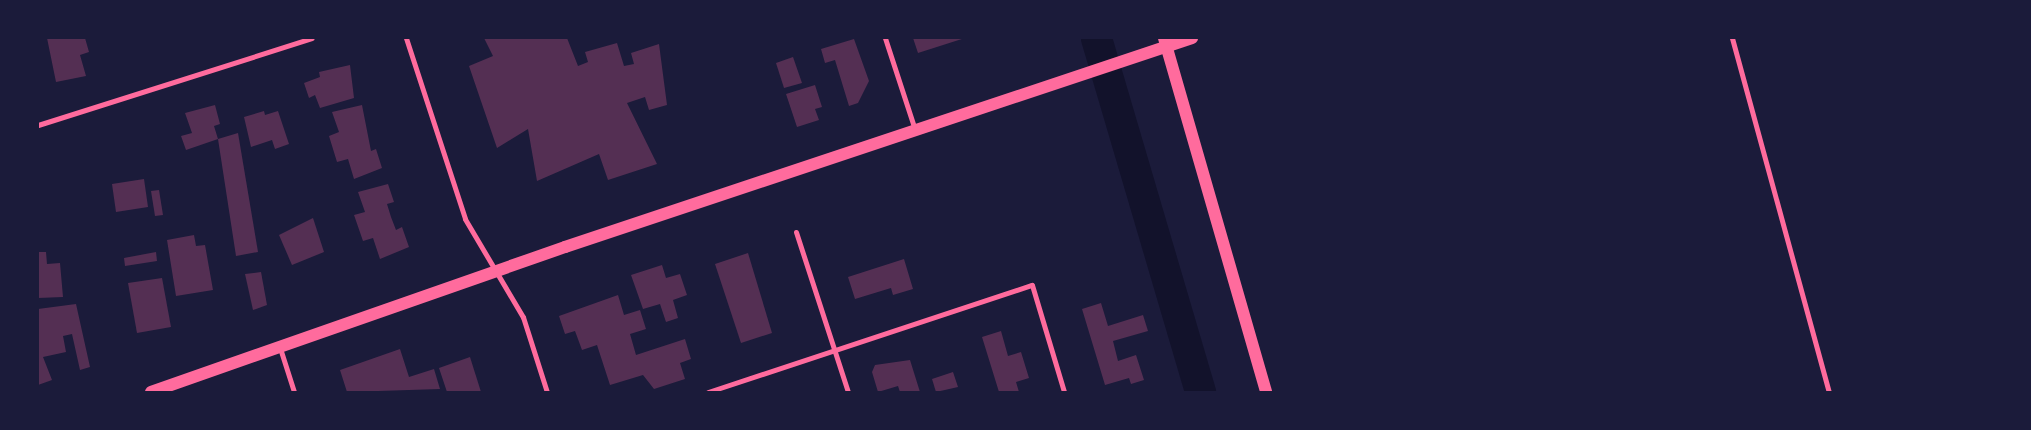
<!DOCTYPE html>
<html>
<head>
<meta charset="utf-8">
<style>
	body { margin:0 }
	#map { position:relative; width:2031px; height:430px; overflow:hidden; background:#1b1b3a; font-family:Helvetica,sans-serif }
	div>[style] { position:absolute }
	[style*='--x'] { left:calc(var(--x)*1px); top:calc(var(--y)*1px); width:calc(var(--w)*1px); rotate:calc(var(--a)*1deg) }
	.canal>* { height:31px; margin:-15.5px; padding:0 15.5px; transform-origin:15.5px; border-radius:15.5px; background:#12122b }
	.building>* { inset:0; background:#542f53 }
	.minor>* { height:5px; margin:-2.5px; padding:0 2.5px; transform-origin:2.5px; border-radius:2.5px; background:#ff6b9d }
	.primary>* { height:12px; margin:-6px; padding:0 6px; transform-origin:6px; border-radius:6px; background:#ff6b9d }
	span { translate:-50% -50%; white-space:nowrap; text-align:center; line-height:1.15; -webkit-text-stroke:4px #1b1b3a; paint-order:stroke }
	.frame { position:absolute; inset:0; border:39px solid #1b1b3a; pointer-events:none }
</style>
</head>
<body>
<div id="map">
	<div class="canal">
		<div style="--x:1096;--y:38;--w:369;--a:73.6"></div>
	</div>
	<div class="building">
		<div style="clip-path:polygon(47px 38px,85px 38px,89px 52px,80px 55px,86px 76px,56px 82px)"></div>
		<div style="clip-path:polygon(484px 38px,567px 38px,578px 66px,588px 62px,585px 52px,617px 43px,624px 66px,634px 64px,631px 53px,659px 44px,667px 105px,649px 110px,645px 97px,627px 103px,657px 164px,608px 180px,599px 154px,537px 181px,528px 129px,497px 148px,469px 66px,493px 56px)"></div>
		<div style="clip-path:polygon(913px 38px,965px 38px,918px 53px)"></div>
		<div style="clip-path:polygon(854px 39px,869px 81px,858px 103px,849px 106px,835px 60px,825px 63px,821px 49px)"></div>
		<div style="clip-path:polygon(793px 57px,802px 83px,784px 88px,776px 63px)"></div>
		<div style="clip-path:polygon(350px 65px,354px 98px,320px 108px,315px 95px,309px 98px,304px 83px,320px 77px,319px 72px)"></div>
		<div style="clip-path:polygon(815px 85px,822px 107px,815px 109px,819px 120px,797px 127px,786px 94px)"></div>
		<div style="clip-path:polygon(215px 105px,220px 124px,214px 126px,218px 139px,186px 150px,181px 136px,192px 133px,185px 113px)"></div>
		<div style="clip-path:polygon(362px 105px,371px 151px,376px 149px,382px 168px,354px 179px,348px 159px,337px 162px,329px 136px,339px 132px,332px 112px)"></div>
		<div style="clip-path:polygon(264px 111px,265px 115px,278px 111px,289px 144px,275px 149px,272px 140px,251px 147px,244px 117px)"></div>
		<div style="clip-path:polygon(238px 133px,258px 252px,236px 256px,218px 139px)"></div>
		<div style="clip-path:polygon(144px 179px,148px 207px,116px 212px,112px 184px)"></div>
		<div style="clip-path:polygon(388px 184px,394px 202px,387px 204px,391px 217px,396px 230px,402px 227px,409px 247px,380px 259px,373px 238px,363px 241px,354px 215px,365px 212px,358px 192px)"></div>
		<div style="clip-path:polygon(159px 190px,163px 215px,155px 216px,151px 191px)"></div>
		<div style="clip-path:polygon(313px 218px,324px 252px,292px 265px,279px 235px)"></div>
		<div style="clip-path:polygon(194px 235px,196px 246px,205px 245px,213px 290px,176px 296px,167px 240px)"></div>
		<div style="clip-path:polygon(38px 252px,46px 252px,47px 264px,60px 263px,63px 297px,38px 298px)"></div>
		<div style="clip-path:polygon(156px 252px,157px 261px,125px 266px,124px 258px)"></div>
		<div style="clip-path:polygon(748px 253px,772px 333px,741px 343px,715px 264px)"></div>
		<div style="clip-path:polygon(904px 259px,913px 289px,893px 295px,891px 288px,855px 299px,848px 277px)"></div>
		<div style="clip-path:polygon(662px 265px,666px 278px,680px 274px,687px 295px,673px 300px,678px 318px,666px 322px,660px 304px,643px 309px,631px 275px)"></div>
		<div style="clip-path:polygon(261px 272px,267px 305px,253px 310px,245px 274px)"></div>
		<div style="clip-path:polygon(162px 278px,171px 327px,137px 333px,128px 283px)"></div>
		<div style="clip-path:polygon(618px 295px,624px 315px,640px 310px,646px 329px,630px 334px,636px 355px,685px 339px,691px 359px,680px 363px,685px 379px,654px 389px,643px 375px,610px 385px,597px 345px,582px 350px,575px 331px,565px 334px,559px 316px)"></div>
		<div style="clip-path:polygon(1101px 303px,1108px 326px,1143px 315px,1148px 331px,1113px 341px,1118px 361px,1136px 355px,1144px 380px,1131px 384px,1129px 378px,1105px 385px,1082px 309px)"></div>
		<div style="clip-path:polygon(76px 304px,90px 367px,80px 370px,72px 334px,63px 336px,66px 352px,43px 357px,52px 380px,38px 385px,38px 309px)"></div>
		<div style="clip-path:polygon(1001px 331px,1008px 356px,1021px 352px,1029px 378px,1016px 382px,1019px 392px,999px 392px,982px 337px)"></div>
		<div style="clip-path:polygon(400px 349px,409px 377px,434px 369px,440px 389px,347px 392px,340px 370px)"></div>
		<div style="clip-path:polygon(470px 357px,481px 392px,447px 392px,439px 368px)"></div>
		<div style="clip-path:polygon(910px 360px,920px 392px,900px 392px,898px 386px,878px 392px,872px 372px,875px 365px)"></div>
		<div style="clip-path:polygon(953px 372px,958px 387px,936px 392px,932px 379px)"></div>
	</div>
	<div class="minor">
		<div style="--x:406;--y:38;--w:190;--a:71.9"></div>
		<div style="--x:465;--y:219;--w:114;--a:59.4"></div>
		<div style="--x:523;--y:317;--w:79;--a:72.3"></div>
		<div style="--x:885;--y:38;--w:97;--a:71.9"></div>
		<div style="--x:1732;--y:38;--w:367;--a:74.7"></div>
		<div style="--x:38;--y:125;--w:287;--a:-17.6"></div>
		<div style="--x:796;--y:232;--w:168;--a:72"></div>
		<div style="--x:280;--y:348;--w:46;--a:72.3"></div>
		<div style="--x:708;--y:392;--w:341;--a:-18.3"></div>
		<div style="--x:1032;--y:285;--w:112;--a:73.3"></div>
	</div>
	<div class="primary">
		<div style="--x:1164;--y:38;--w:368;--a:73.9"></div>
		<div style="--x:151;--y:392;--w:439;--a:-19.3"></div>
		<div style="--x:565;--y:247;--w:661;--a:-18.43"></div>
	</div>
	<div class="frame"></div>
</div>
</body>
</html>
